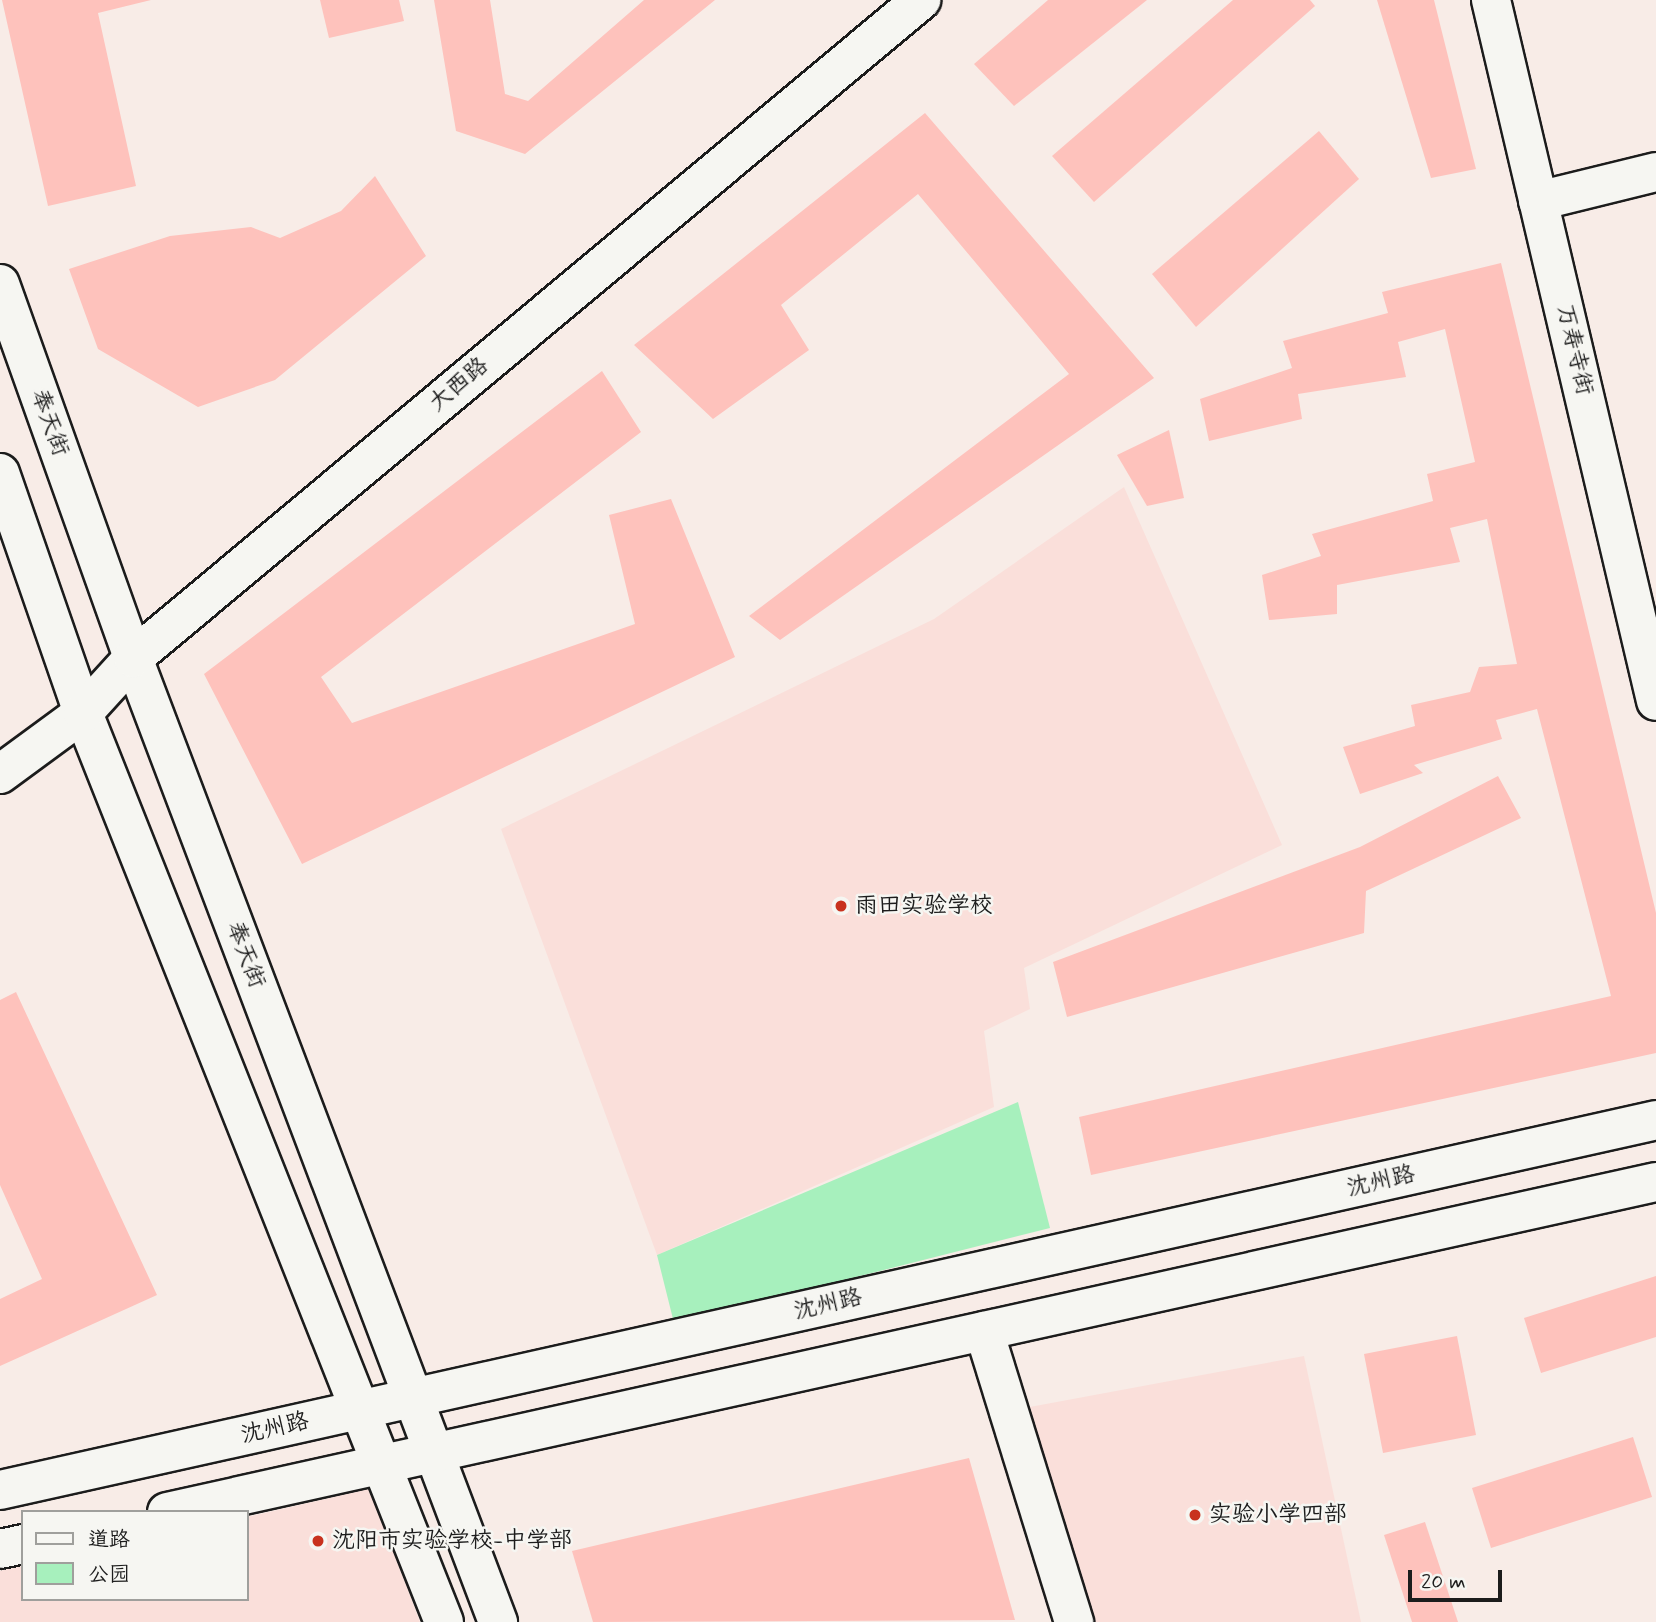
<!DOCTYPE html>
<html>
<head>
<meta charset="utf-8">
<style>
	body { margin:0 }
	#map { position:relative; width:1656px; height:1622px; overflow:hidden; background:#f8ece7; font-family:Mynerve,"LXGW WenKai TC",sans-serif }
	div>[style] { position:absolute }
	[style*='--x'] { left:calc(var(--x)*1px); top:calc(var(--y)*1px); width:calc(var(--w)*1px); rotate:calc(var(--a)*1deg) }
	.built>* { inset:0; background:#fadfda }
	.green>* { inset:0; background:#a7f0bd }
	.building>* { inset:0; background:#fec2bc }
	.roads { filter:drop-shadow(2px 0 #1c1c1c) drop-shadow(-2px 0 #1c1c1c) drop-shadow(0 2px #1c1c1c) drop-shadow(0 -2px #1c1c1c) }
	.minor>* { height:38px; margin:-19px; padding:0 19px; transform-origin:19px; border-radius:19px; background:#f6f6f2 }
	.major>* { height:38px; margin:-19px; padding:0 19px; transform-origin:19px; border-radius:19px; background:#f6f6f2 }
	.dots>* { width:19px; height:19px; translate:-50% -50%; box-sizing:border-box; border:4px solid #f6f6f2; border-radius:50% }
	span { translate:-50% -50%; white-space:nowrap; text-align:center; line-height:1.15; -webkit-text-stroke:5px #f6f6f2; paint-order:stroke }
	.street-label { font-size:23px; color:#1c1c1c }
	.poi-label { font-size:23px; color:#1c1c1c }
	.left { translate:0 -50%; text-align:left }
	.legend { position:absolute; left:21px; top:1510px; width:228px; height:91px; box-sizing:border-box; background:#f6f6f2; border:2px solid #9f9f9c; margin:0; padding:9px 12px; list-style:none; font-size:21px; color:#1c1c1c }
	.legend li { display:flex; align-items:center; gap:14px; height:35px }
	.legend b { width:35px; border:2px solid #9f9f9c }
	.scale { position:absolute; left:1408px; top:1570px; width:94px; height:32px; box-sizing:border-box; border:4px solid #1c1c1c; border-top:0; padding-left:9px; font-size:21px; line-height:24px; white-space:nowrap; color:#1c1c1c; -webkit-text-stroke:5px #f6f6f2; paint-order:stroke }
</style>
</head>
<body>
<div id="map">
	<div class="built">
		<div style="clip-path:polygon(1124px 487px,1282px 845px,1024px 968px,1030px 1009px,984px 1031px,994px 1107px,657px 1255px,501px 829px,934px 619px)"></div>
		<div style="clip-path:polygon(1304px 1356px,1361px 1622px,1086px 1622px,1019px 1409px)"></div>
		<div style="clip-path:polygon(369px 1489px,420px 1622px,0 1622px,0 1571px,23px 1566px,23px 1599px,247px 1599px,247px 1517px)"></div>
	</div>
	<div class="green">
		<div style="clip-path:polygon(1018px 1102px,1050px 1228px,674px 1323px,657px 1255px)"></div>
	</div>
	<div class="building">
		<div style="clip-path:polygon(2px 0,151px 0,98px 13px,136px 186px,48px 206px)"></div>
		<div style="clip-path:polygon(320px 0,399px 0,404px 21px,329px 38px)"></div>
		<div style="clip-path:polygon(434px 0,490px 0,505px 94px,528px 101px,644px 0,715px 0,525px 154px,456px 131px)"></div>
		<div style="clip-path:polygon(1048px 0,1147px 0,1014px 106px,974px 64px)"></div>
		<div style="clip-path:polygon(1233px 0,1310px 0,1315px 6px,1094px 202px,1052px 156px)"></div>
		<div style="clip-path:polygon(1377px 0,1434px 0,1476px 169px,1431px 178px)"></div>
		<div style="clip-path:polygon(925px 113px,1154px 378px,780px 640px,749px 616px,1069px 374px,918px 194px,781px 305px,809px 350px,713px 419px,634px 345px)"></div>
		<div style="clip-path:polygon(1319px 131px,1359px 179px,1196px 327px,1152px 274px)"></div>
		<div style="clip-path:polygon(375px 176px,426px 256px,275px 380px,198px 407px,98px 349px,69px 269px,170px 236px,251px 227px,280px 238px,341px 211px)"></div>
		<div style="clip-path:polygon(1501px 263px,1656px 913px,1656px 1053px,1091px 1175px,1079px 1117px,1611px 996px,1537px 709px,1496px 720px,1502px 739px,1414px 765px,1423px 773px,1360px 794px,1343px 747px,1415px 726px,1411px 705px,1470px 692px,1479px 667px,1517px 664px,1487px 519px,1450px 528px,1460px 562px,1337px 585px,1337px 614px,1269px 620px,1262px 575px,1321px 556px,1312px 534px,1433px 501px,1427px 474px,1475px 462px,1445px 329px,1398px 342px,1406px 377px,1298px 394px,1302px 419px,1209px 441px,1200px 399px,1292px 368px,1283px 341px,1388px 313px,1382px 292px)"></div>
		<div style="clip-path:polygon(602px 371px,641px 432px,321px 677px,352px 723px,635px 624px,609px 515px,671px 499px,735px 657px,302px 864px,204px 674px)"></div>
		<div style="clip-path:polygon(1169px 430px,1184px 498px,1147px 506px,1117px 455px)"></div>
		<div style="clip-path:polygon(1498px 776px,1521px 818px,1366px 891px,1364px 933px,1067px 1017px,1053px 962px,1360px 847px)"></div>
		<div style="clip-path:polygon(16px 992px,157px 1295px,0 1366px,0 1299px,42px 1279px,0 1185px,0 1000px)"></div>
		<div style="clip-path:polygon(1656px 1276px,1656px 1337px,1541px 1373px,1524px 1318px)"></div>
		<div style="clip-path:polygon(1457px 1336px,1476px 1435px,1383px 1453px,1364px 1354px)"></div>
		<div style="clip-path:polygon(1633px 1437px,1652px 1497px,1491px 1548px,1472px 1488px)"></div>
		<div style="clip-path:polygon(969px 1458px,1015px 1620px,593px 1622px,572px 1551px)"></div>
		<div style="clip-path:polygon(1425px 1522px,1458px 1622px,1412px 1622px,1384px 1535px)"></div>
	</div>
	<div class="roads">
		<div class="minor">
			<div style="--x:1491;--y:0;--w:720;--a:76.75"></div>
			<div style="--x:1538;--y:201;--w:122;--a:-13.8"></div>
			<div style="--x:984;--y:1331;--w:305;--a:72.8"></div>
		</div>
		<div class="major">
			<div style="--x:0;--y:284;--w:397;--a:70.4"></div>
			<div style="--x:133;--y:658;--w:1031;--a:69.26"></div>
			<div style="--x:0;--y:473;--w:254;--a:70.9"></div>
			<div style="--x:83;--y:713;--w:978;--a:68.34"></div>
			<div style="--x:0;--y:774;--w:103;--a:-36.3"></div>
			<div style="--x:83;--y:713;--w:74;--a:-47.7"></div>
			<div style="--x:133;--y:658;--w:1027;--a:-39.86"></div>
			<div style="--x:0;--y:1490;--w:1697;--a:-12.59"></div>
			<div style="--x:167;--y:1512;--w:1525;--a:-12.5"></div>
			<div style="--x:0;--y:1549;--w:24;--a:-12"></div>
		</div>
	</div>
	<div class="dots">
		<div style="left:841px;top:906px;background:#c8321e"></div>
		<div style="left:1195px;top:1515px;background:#c8321e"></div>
		<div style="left:318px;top:1541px;background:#c8321e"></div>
	</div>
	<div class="street-label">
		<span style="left:1574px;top:350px;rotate:77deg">万寿寺街</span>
		<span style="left:459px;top:385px;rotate:-40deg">大西路</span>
		<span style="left:49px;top:423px;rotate:70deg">奉天街</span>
		<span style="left:245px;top:955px;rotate:69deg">奉天街</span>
		<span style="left:1381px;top:1182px;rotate:-13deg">沈州路</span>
		<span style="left:828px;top:1305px;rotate:-13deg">沈州路</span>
		<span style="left:275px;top:1429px;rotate:-13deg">沈州路</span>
	</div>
	<div class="poi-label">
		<span class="left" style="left:855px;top:906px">雨田实验学校</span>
		<span class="left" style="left:1209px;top:1515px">实验小学四部</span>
		<span class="left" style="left:332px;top:1541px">沈阳市实验学校-中学部</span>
	</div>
	<ul class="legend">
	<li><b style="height:9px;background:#f6f6f2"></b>道路</li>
	<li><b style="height:19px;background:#a7f0bd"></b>公园</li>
	</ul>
	<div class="scale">20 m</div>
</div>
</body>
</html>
